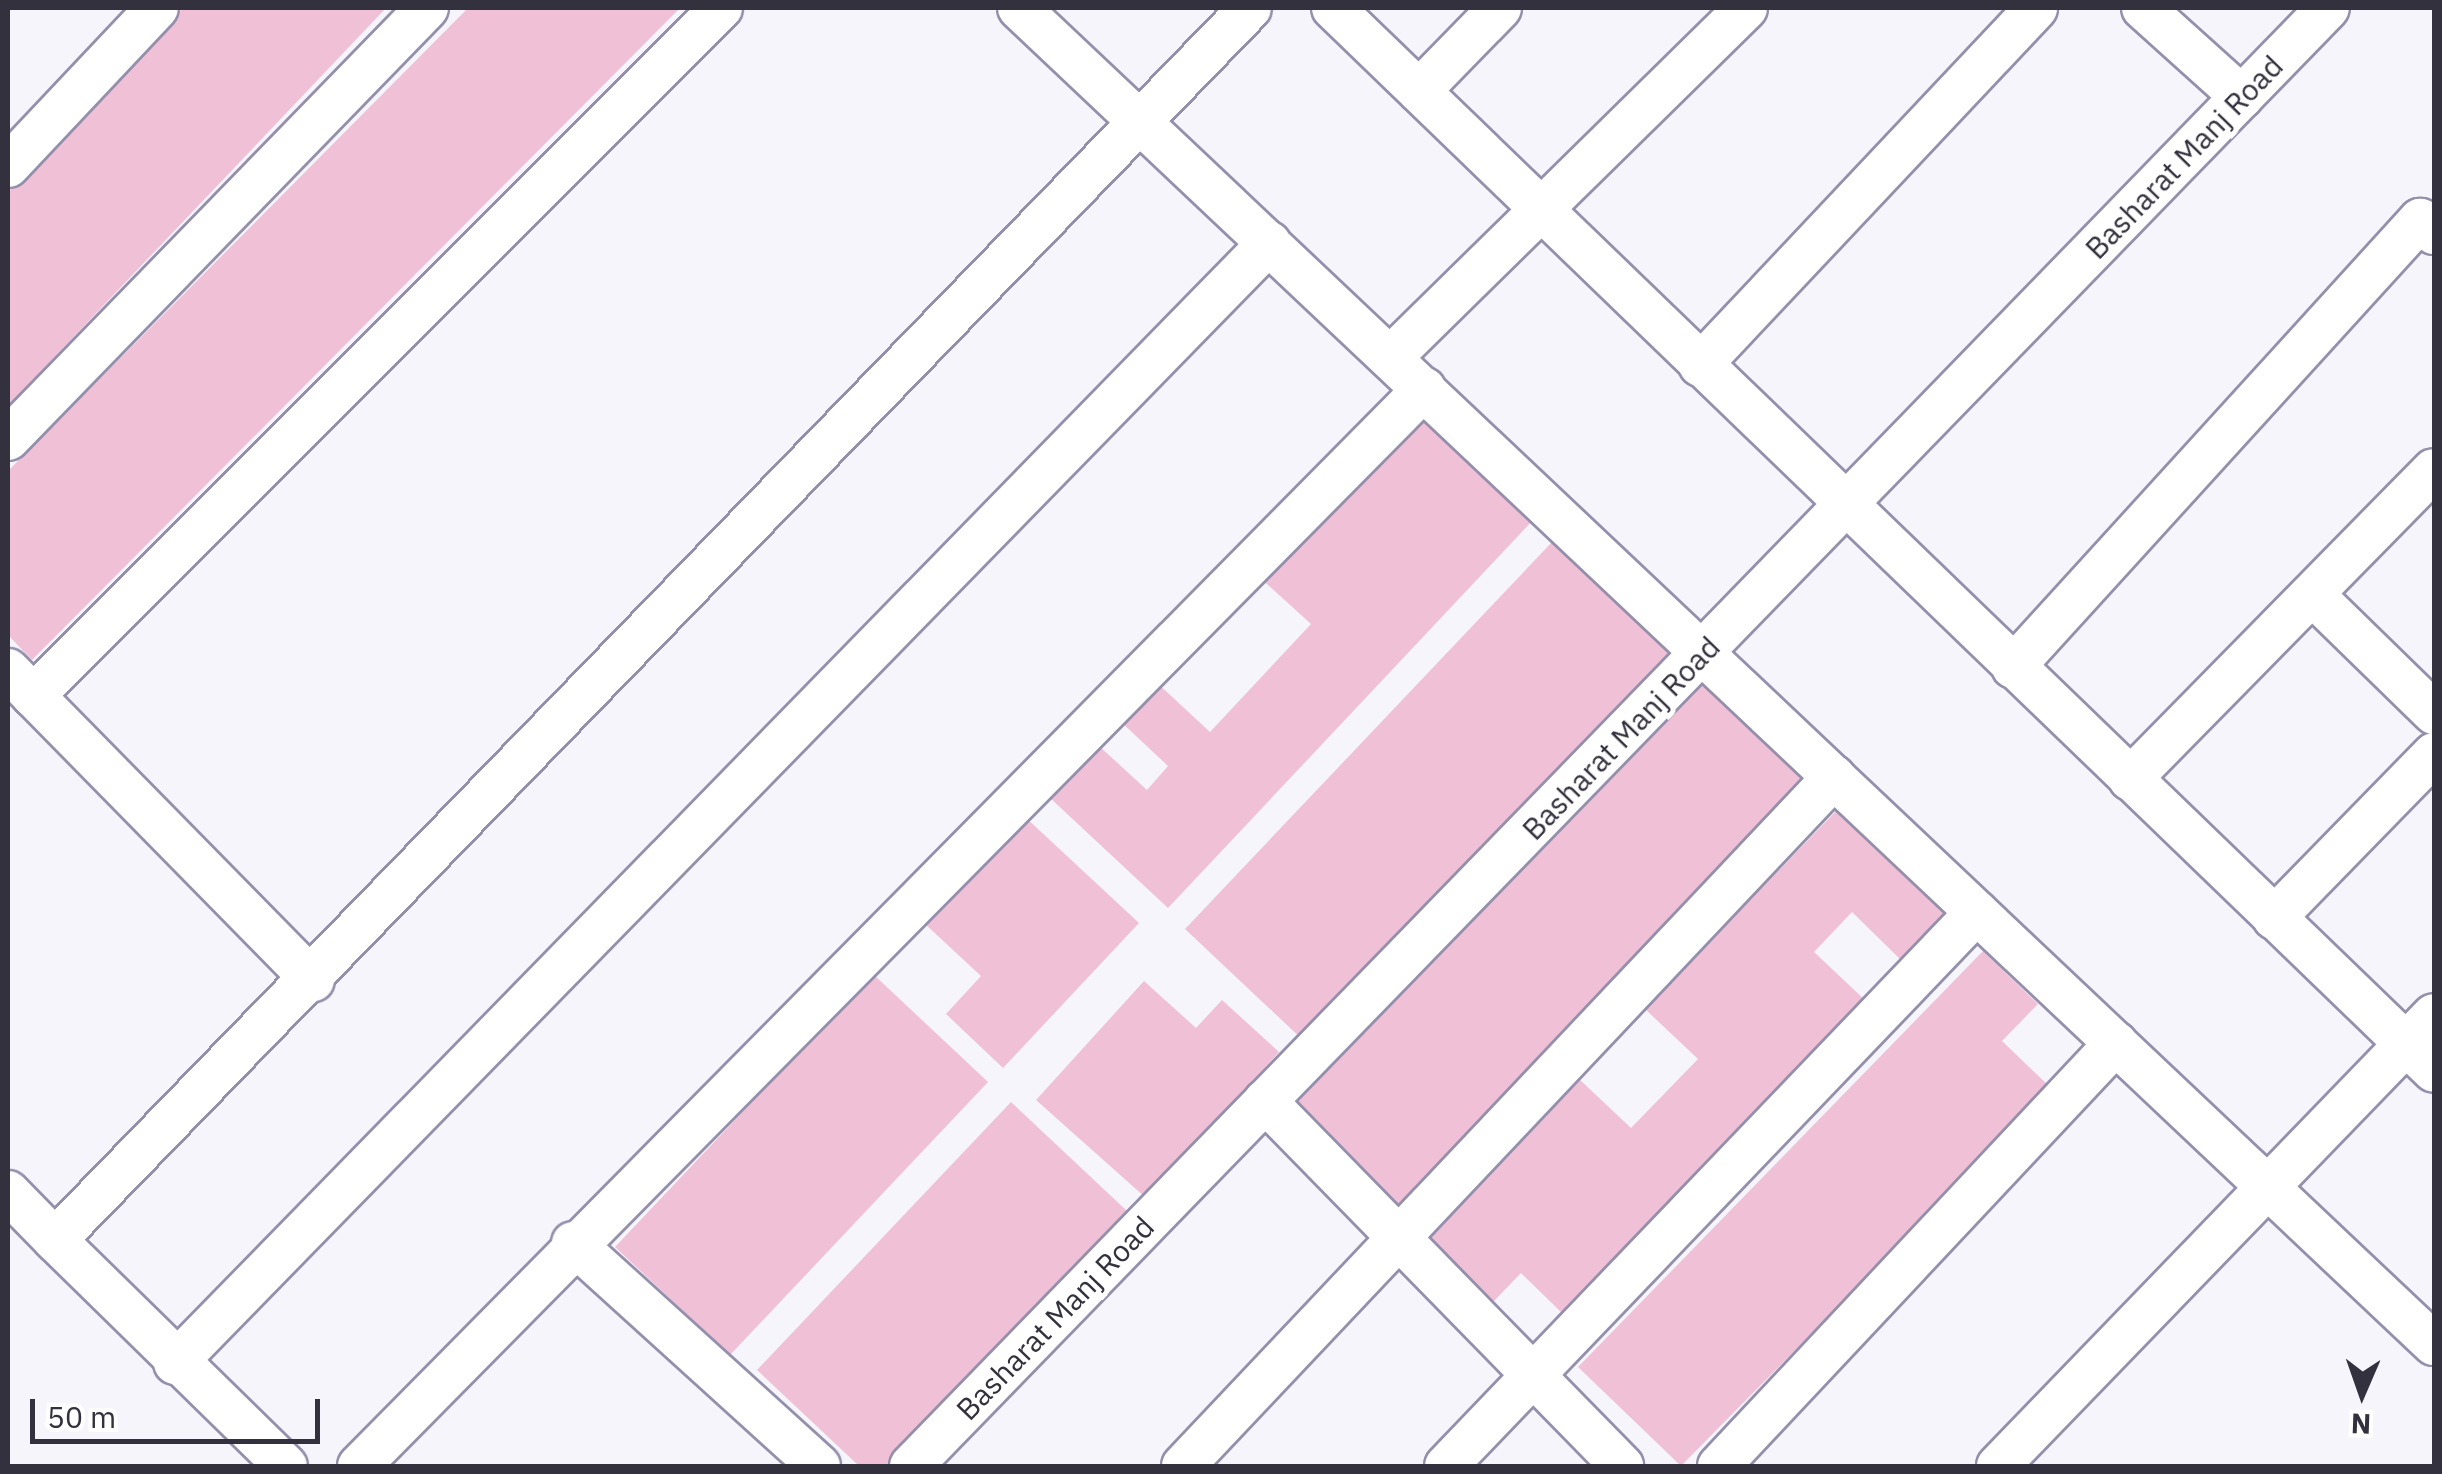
<!DOCTYPE html>
<html>
<head>
<meta charset="utf-8">
<style>
	body { margin:0 }
	#map { position:relative; width:2442px; height:1474px; overflow:hidden; background:#f6f5fc; font-family:"IBM Plex Sans",sans-serif }
	div>[style] { position:absolute }
	[style*='--x'] { left:calc(var(--x)*1px); top:calc(var(--y)*1px); width:calc(var(--w)*1px); rotate:calc(var(--a)*1deg) }
	.building>* { inset:0; background:#f0c1d6 }
	.roads { filter:drop-shadow(2px 0 #9490ac) drop-shadow(-2px 0 #9490ac) drop-shadow(0 2px #9490ac) drop-shadow(0 -2px #9490ac) }
	.minor>* { height:42px; margin:-21px; padding:0 21px; transform-origin:21px; border-radius:21px; background:#fff }
	span { translate:-50% -50%; white-space:nowrap; text-align:center; line-height:1.15; -webkit-text-stroke:10px #fff; paint-order:stroke }
	.street-label { font-size:30px; color:#33313d }
	.frame { position:absolute; inset:0; border:10px solid #33313d; pointer-events:none }
	.north { position:absolute; left:2312px; top:1344px; width:100px; height:100px; -webkit-text-stroke:8px #fff; paint-order:stroke; rotate:182deg; font-size:28px; font-weight:700; line-height:40px; text-align:center; color:#33313d }
	.north::after { content:''; display:block; margin:auto; width:35px; height:45px; background:#33313d; clip-path:polygon(50% 0,100% 100%,50% 72%,0 100%) }
	.scale { position:absolute; left:30px; top:1399px; width:290px; height:45px; box-sizing:border-box; border:5px solid #33313d; border-top:0; padding-left:12px; font-size:30px; line-height:35px; white-space:nowrap; color:#33313d; -webkit-text-stroke:8px #fff; paint-order:stroke }
</style>
</head>
<body>
<div id="map">
	<div class="building">
		<div style="clip-path:polygon(183px 8px,386px 8px,8px 406px,8px 192px)"></div>
		<div style="clip-path:polygon(468px 8px,680px 8px,32px 660px,8px 635px,8px 471px)"></div>
		<div style="clip-path:polygon(1415px 409px,1534px 519px,1168px 908px,1049px 797px,1098px 745px,1147px 790px,1168px 766px,1119px 720px,1155px 681px,1210px 732px,1311px 624px,1258px 576px)"></div>
		<div style="clip-path:polygon(1552px 542px,1671px 653px,1304px 1041px,1185px 929px)"></div>
		<div style="clip-path:polygon(1699px 678px,1808px 780px,1401px 1209px,1292px 1106px)"></div>
		<div style="clip-path:polygon(1836px 811px,1946px 916px,1902px 961px,1852px 912px,1814px 952px,1866px 1001px,1563px 1314px,1521px 1273px,1493px 1302px,1425px 1237px,1578px 1078px,1631px 1128px,1698px 1059px,1645px 1009px)"></div>
		<div style="clip-path:polygon(1024px 816px,1139px 923px,1003px 1068px,946px 1014px,981px 976px,924px 923px)"></div>
		<div style="clip-path:polygon(1983px 951px,2038px 1004px,2002px 1041px,2052px 1089px,1681px 1466px,1578px 1367px)"></div>
		<div style="clip-path:polygon(873px 974px,988px 1082px,730px 1355px,615px 1247px)"></div>
		<div style="clip-path:polygon(1144px 981px,1196px 1028px,1222px 1000px,1279px 1052px,1146px 1198px,1036px 1100px)"></div>
		<div style="clip-path:polygon(1011px 1102px,1127px 1211px,886px 1466px,859px 1466px,757px 1370px)"></div>
	</div>
	<div class="roads">
		<div class="minor">
			<div style="--x:1019;--y:8;--w:1946;--a:43.36"></div>
			<div style="--x:1333;--y:8;--w:1530;--a:43.99"></div>
			<div style="--x:2143;--y:8;--w:133;--a:42"></div>
			<div style="--x:1419;--y:91;--w:116;--a:-45.7"></div>
			<div style="--x:8;--y:166;--w:217;--a:-46.7"></div>
			<div style="--x:1390;--y:358;--w:499;--a:-44.5"></div>
			<div style="--x:1700;--y:365;--w:490;--a:-46.7"></div>
			<div style="--x:8;--y:439;--w:601;--a:-45.81"></div>
			<div style="--x:2313;--y:595;--w:169;--a:44.3"></div>
			<div style="--x:2013;--y:667;--w:605;--a:-47.68"></div>
			<div style="--x:2420;--y:220;--w:19;--a:43"></div>
			<div style="--x:8;--y:670;--w:435;--a:45.5"></div>
			<div style="--x:33;--y:696;--w:973;--a:-45"></div>
			<div style="--x:2130;--y:779;--w:433;--a:-45.5"></div>
			<div style="--x:2274;--y:918;--w:229;--a:-45.7"></div>
			<div style="--x:1265;--y:1101;--w:511;--a:45.63"></div>
			<div style="--x:8;--y:1192;--w:67;--a:45.6"></div>
			<div style="--x:55;--y:1240;--w:1716;--a:-45.87"></div>
			<div style="--x:55;--y:1240;--w:323;--a:44.4"></div>
			<div style="--x:573;--y:1243;--w:332;--a:42.2"></div>
			<div style="--x:175;--y:1363;--w:1566;--a:-45.67"></div>
			<div style="--x:359;--y:1466;--w:1515;--a:-45.32"></div>
			<div style="--x:911;--y:1466;--w:2033;--a:-45.82"></div>
			<div style="--x:1183;--y:1466;--w:948;--a:-46.62"></div>
			<div style="--x:1446;--y:1466;--w:767;--a:-46.21"></div>
			<div style="--x:1719;--y:1466;--w:580;--a:-46.82"></div>
			<div style="--x:1998;--y:1466;--w:627;--a:-45.97"></div>
		</div>
	</div>
	<div class="street-label">
		<span style="left:2184px;top:157px;rotate:-46deg">Basharat Manj Road</span>
		<span style="left:1621px;top:738px;rotate:-46deg">Basharat Manj Road</span>
		<span style="left:1055px;top:1318px;rotate:-46deg">Basharat Manj Road</span>
	</div>
	<div class="frame"></div>
	<div class="north">N</div>
	<div class="scale">50 m</div>
</div>
</body>
</html>
